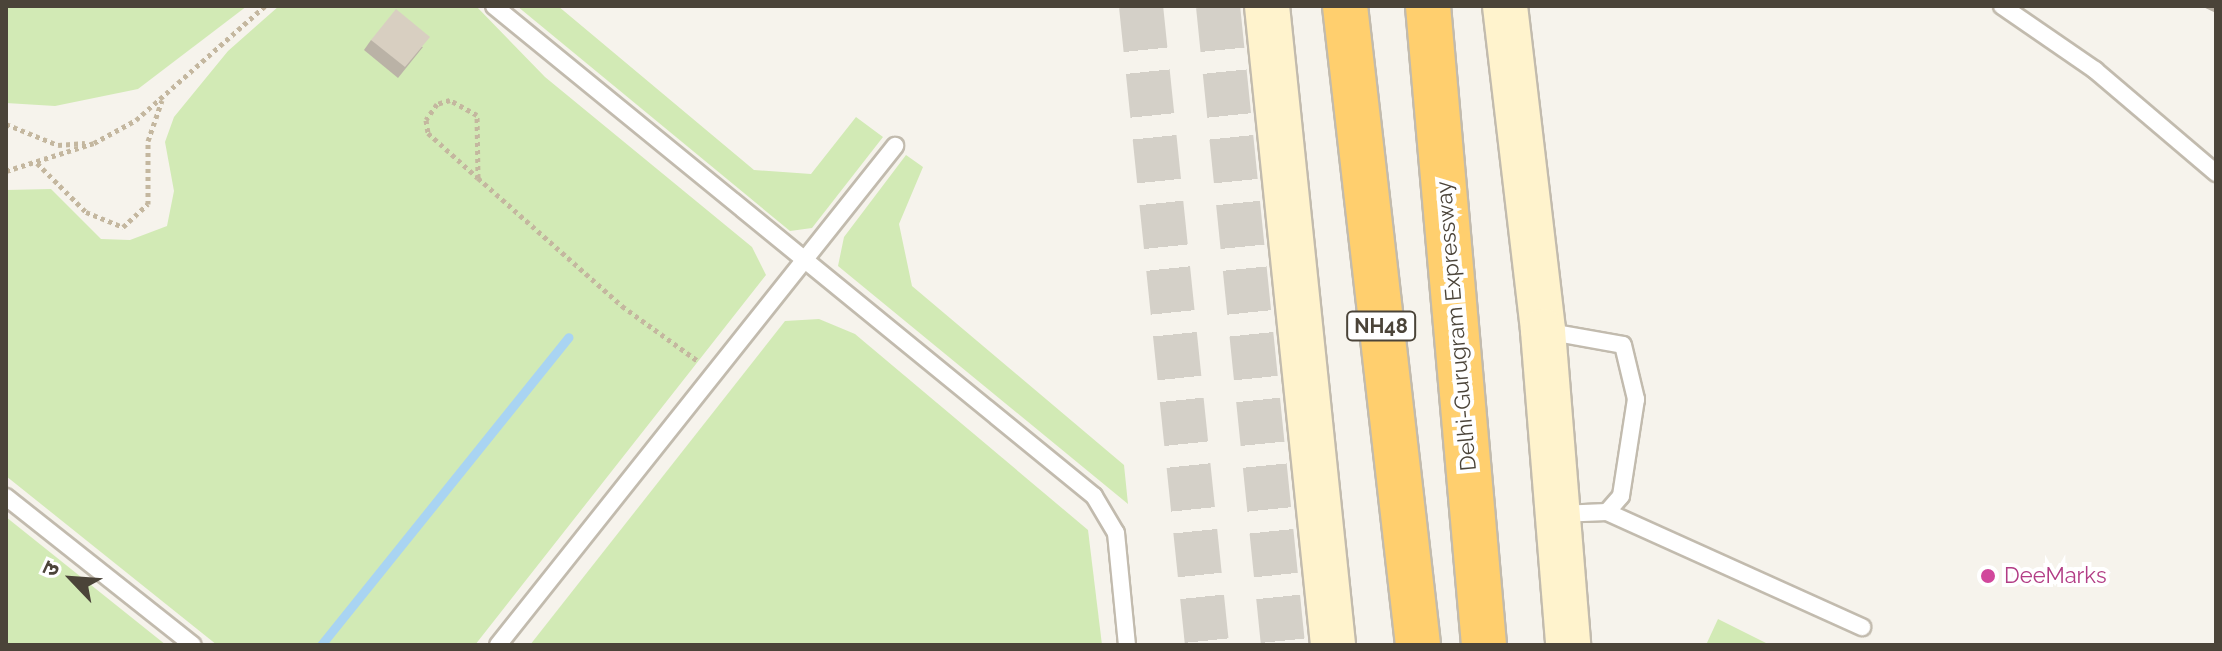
<!DOCTYPE html>
<html>
<head>
<meta charset="utf-8">
<style>
	body { margin:0 }
	#map { position:relative; width:2222px; height:651px; overflow:hidden; background:#f6f3ec; font-family:Raleway,"Noto Sans Devanagari",sans-serif }
	div>[style] { position:absolute }
	[style*='--x'] { left:calc(var(--x)*1px); top:calc(var(--y)*1px); width:calc(var(--w)*1px); rotate:calc(var(--a)*1deg) }
	.green>* { inset:0; background:#d2eab5 }
	.stream>* { height:9px; margin:-4.5px; padding:0 4.5px; transform-origin:4.5px; border-radius:4.5px; background:#a9d4f2 }
	.trunk-tunnel>* { height:44px; margin-top:-22px; transform-origin:0; background:repeating-linear-gradient(90deg,#d4d0c8 0 44px,transparent 0 66px) }
	.path>* { height:5px; margin-top:-2.5px; transform-origin:0; background:repeating-linear-gradient(90deg,#c4b79f 0 4px,transparent 0 8px) }
	.roads { filter:drop-shadow(2px 0 #c2bbae) drop-shadow(-2px 0 #c2bbae) drop-shadow(0 2px #c2bbae) drop-shadow(0 -2px #c2bbae) }
	.service>* { height:16px; margin:-8px; padding:0 8px; transform-origin:8px; border-radius:8px; background:#fff }
	.secondary>* { height:44px; margin:-22px; padding:0 22px; transform-origin:22px; border-radius:22px; background:#fff3cd }
	.motorway>* { height:44px; margin:-22px; padding:0 22px; transform-origin:22px; border-radius:22px; background:#ffcf6e }
	.wall>* { inset:0; background:#bab2a6 }
	.building>* { inset:0; background:#d8cfc1 }
	.dots>* { width:22px; height:22px; translate:-50% -50%; box-sizing:border-box; border:4px solid #fff; border-radius:50% }
	span { translate:-50% -50%; white-space:nowrap; text-align:center; line-height:1.15; -webkit-text-stroke:8px #fff; paint-order:stroke }
	.shield-label span { padding:2px 6px; background:#fff; border:2px solid; border-radius:6px; -webkit-text-stroke-width:0 }
	.shield-label { font-size:20px; color:#4b4439; font-weight:700 }
	.street-label { font-size:22px; color:#4b4439 }
	.hotel-label { font-size:22px; color:#b23c85 }
	.left { translate:0 -50%; text-align:left }
	.frame { position:absolute; inset:0; border:8px solid #4b4439; pointer-events:none }
	.north { position:absolute; left:32px; top:539px; width:80px; height:80px; -webkit-text-stroke:6px #fff; paint-order:stroke; rotate:295deg; font-size:22px; font-weight:700; line-height:32px; text-align:center; color:#4b4439 }
	.north::after { content:''; display:block; margin:auto; width:28px; height:36px; background:#4b4439; clip-path:polygon(50% 0,100% 100%,50% 72%,0 100%) }
</style>
</head>
<body>
<div id="map">
	<div class="green">
		<div style="clip-path:polygon(6px 6px,247px 6px,138px 89px,55px 106px,6px 103px)"></div>
		<div style="clip-path:polygon(279px 6px,476px 6px,545px 77px,752px 247px,766px 275px,475px 645px,217px 645px,6px 476px,6px 190px,51px 189px,101px 239px,130px 240px,167px 226px,174px 191px,165px 142px,174px 117px,228px 51px)"></div>
		<div style="clip-path:polygon(517px 6px,558px 6px,754px 170px,811px 174px,856px 117px,883px 137px,812px 228px,790px 231px)"></div>
		<div style="clip-path:polygon(906px 155px,923px 167px,899px 224px,912px 286px,1124px 465px,1128px 504px,838px 266px,844px 237px)"></div>
		<div style="clip-path:polygon(819px 319px,855px 334px,1088px 530px,1102px 645px,530px 645px,785px 321px)"></div>
		<div style="clip-path:polygon(6px 517px,166px 645px,6px 645px)"></div>
		<div style="clip-path:polygon(1718px 619px,1770px 645px,1706px 645px)"></div>
	</div>
	<div class="stream">
		<div style="--x:321;--y:645;--w:395;--a:-51.2"></div>
	</div>
	<div class="trunk-tunnel">
		<div style="--x:1141;--y:6;--w:642;--a:84.1"></div>
		<div style="--x:1218;--y:6;--w:642;--a:84.19"></div>
	</div>
	<div class="path">
		<div style="--x:6;--y:124;--w:56;--a:22"></div>
		<div style="--x:58;--y:145;--w:27;--a:-4"></div>
		<div style="--x:37;--y:163;--w:69;--a:45"></div>
		<div style="--x:86;--y:212;--w:40;--a:22"></div>
		<div style="--x:123;--y:227;--w:34;--a:-43"></div>
		<div style="--x:148;--y:204;--w:63;--a:-90"></div>
		<div style="--x:148;--y:141;--w:43;--a:-71.1"></div>
		<div style="--x:6;--y:171;--w:92;--a:-17.7"></div>
		<div style="--x:94;--y:143;--w:48;--a:-28.7"></div>
		<div style="--x:136;--y:120;--w:172;--a:-41.5"></div>
		<div style="--x:478;--y:178;--w:63;--a:-90.9"></div>
		<div style="--x:477;--y:115;--w:31;--a:-151"></div>
		<div style="--x:450;--y:100;--w:14;--a:163"></div>
		<div style="--x:437;--y:104;--w:19;--a:125"></div>
		<div style="--x:426;--y:120;--w:13;--a:81"></div>
		<div style="--x:428;--y:133;--w:67;--a:42"></div>
		<div style="--x:478;--y:178;--w:193;--a:41.6"></div>
		<div style="--x:622;--y:306;--w:94;--a:35.9"></div>
	</div>
	<div class="roads">
		<div class="service">
			<div style="--x:494;--y:6;--w:775;--a:39.24"></div>
			<div style="--x:1094;--y:496;--w:43;--a:59.3"></div>
			<div style="--x:1116;--y:533;--w:113;--a:84.4"></div>
			<div style="--x:2002;--y:6;--w:113;--a:34.5"></div>
			<div style="--x:2095;--y:70;--w:159;--a:40.4"></div>
			<div style="--x:1545;--y:331;--w:79;--a:10.2"></div>
			<div style="--x:1623;--y:345;--w:56;--a:76.5"></div>
			<div style="--x:1636;--y:399;--w:98;--a:98.8"></div>
			<div style="--x:1621;--y:496;--w:21;--a:131"></div>
			<div style="--x:1607;--y:512;--w:48;--a:177.6"></div>
			<div style="--x:6;--y:497;--w:238;--a:38.4"></div>
			<div style="--x:1607;--y:512;--w:280;--a:24.3"></div>
			<div style="--x:498;--y:645;--w:638;--a:-51.49"></div>
		</div>
		<div class="secondary">
			<div style="--x:1267;--y:6;--w:642;--a:84.1"></div>
			<div style="--x:1505;--y:6;--w:327;--a:83.3"></div>
			<div style="--x:1543;--y:331;--w:315;--a:85.4"></div>
		</div>
		<div class="motorway">
			<div style="--x:1345;--y:6;--w:643;--a:83.48"></div>
			<div style="--x:1428;--y:6;--w:641;--a:84.99"></div>
		</div>
	</div>
	<div class="wall">
		<div style="clip-path:polygon(2201px 6px,2216px 6px,2216px 13px)"></div>
		<div style="clip-path:polygon(371px 40px,423px 47px,398px 78px,364px 50px)"></div>
	</div>
	<div class="building">
		<div style="clip-path:polygon(396px 9px,430px 37px,405px 67px,371px 40px)"></div>
	</div>
	<div class="dots">
		<div style="left:1988px;top:576px;background:#d1479c"></div>
	</div>
	<div class="shield-label">
		<span style="left:1381px;top:326px">NH48</span>
	</div>
	<div class="street-label">
		<span style="left:1456px;top:326px;rotate:-95deg">Delhi-Gurugram Expressway</span>
	</div>
	<div class="hotel-label">
		<span class="left" style="left:2004px;top:576px">DeeMarks</span>
	</div>
	<div class="frame"></div>
	<div class="north">उ</div>
</div>
</body>
</html>
